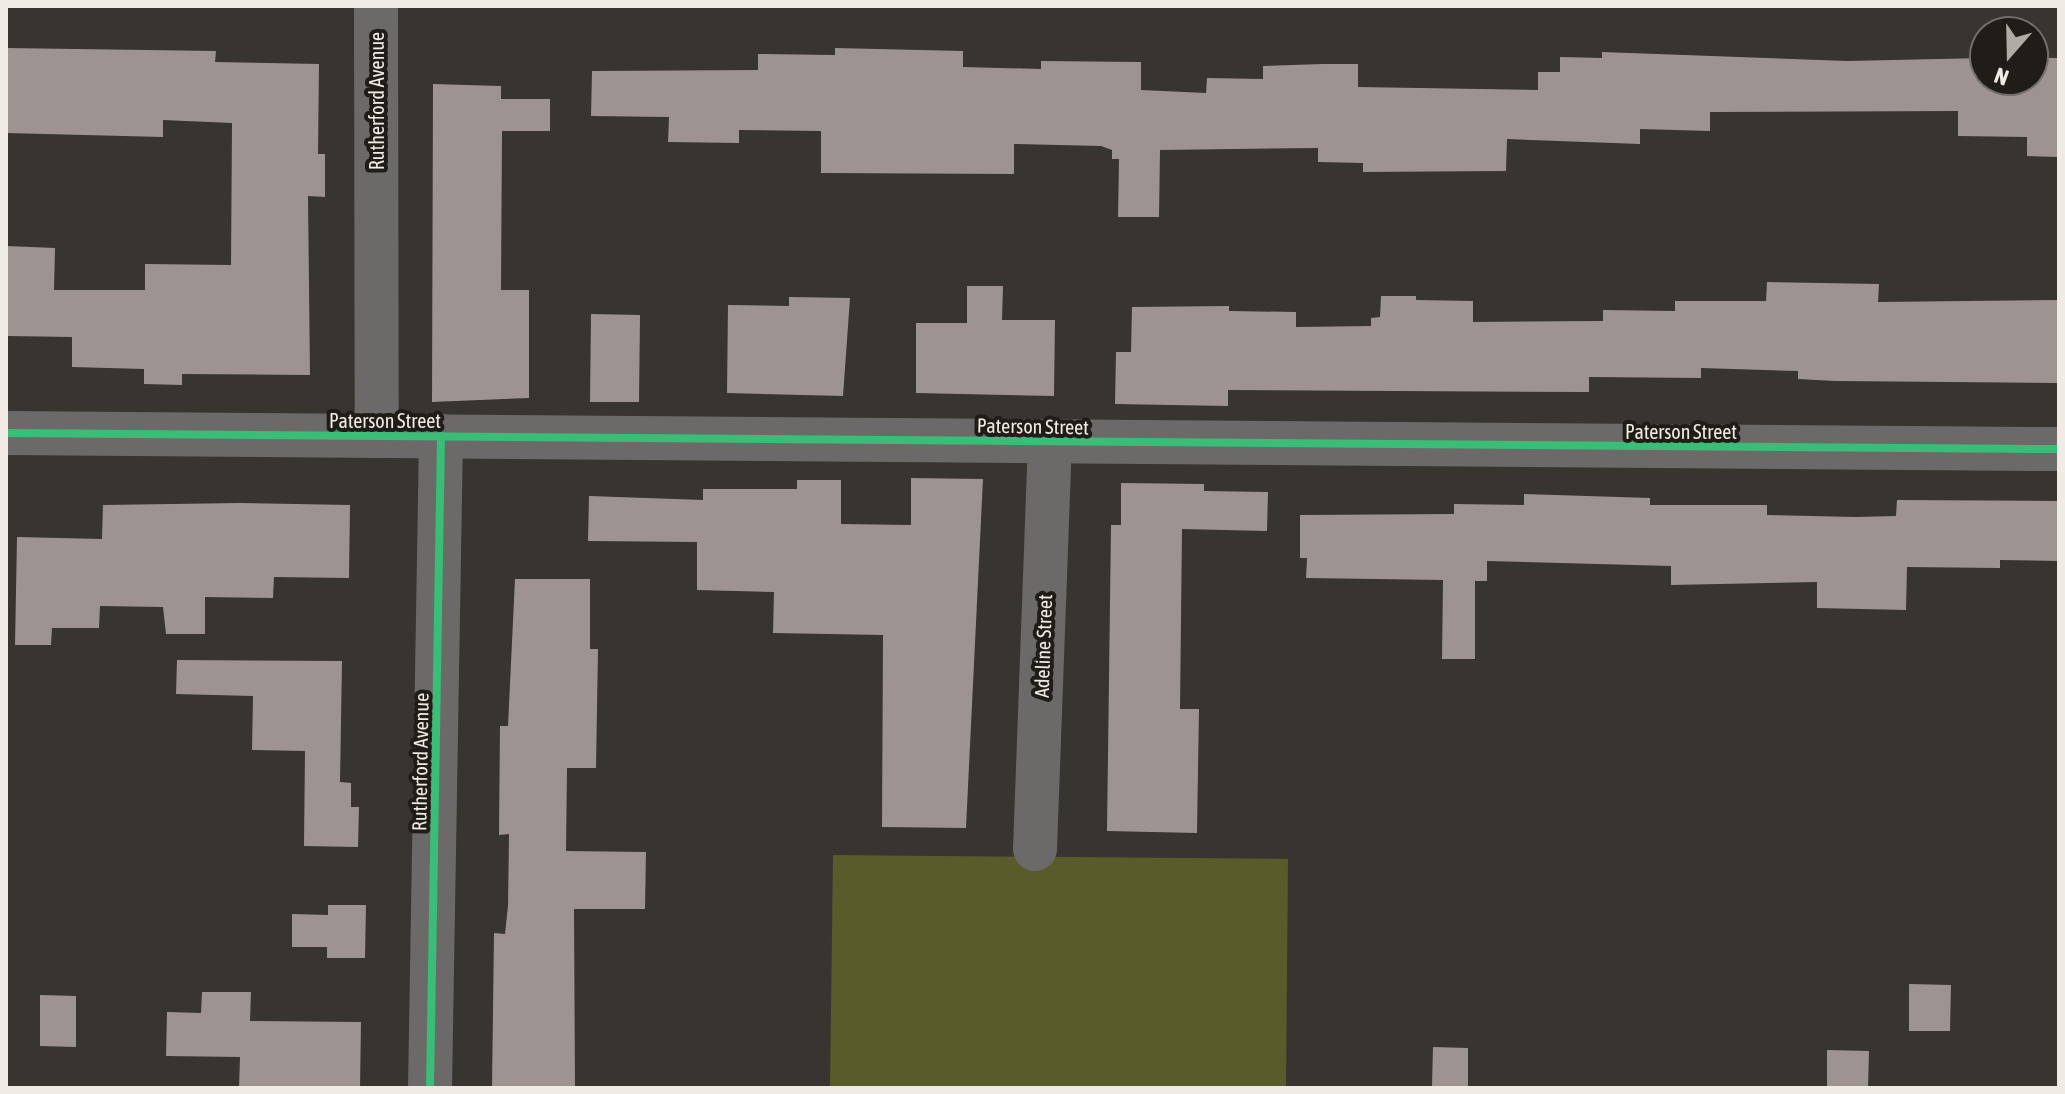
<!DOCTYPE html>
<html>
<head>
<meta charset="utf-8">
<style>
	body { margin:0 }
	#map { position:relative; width:2065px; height:1094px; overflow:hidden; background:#38342f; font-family:"Asap Condensed",sans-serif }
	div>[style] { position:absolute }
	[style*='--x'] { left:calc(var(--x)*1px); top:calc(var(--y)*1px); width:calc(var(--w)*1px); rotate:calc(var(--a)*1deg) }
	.green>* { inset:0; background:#5a5b2b }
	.building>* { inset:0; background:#9d9491 }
	.minor>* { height:44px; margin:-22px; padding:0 22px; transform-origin:22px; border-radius:22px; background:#6b6a68 }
	.cycleway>* { height:8px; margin:-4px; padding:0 4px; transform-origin:4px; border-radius:4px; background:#3abd76 }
	span { translate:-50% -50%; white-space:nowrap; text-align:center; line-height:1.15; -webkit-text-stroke:8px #201c18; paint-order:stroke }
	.street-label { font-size:20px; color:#f0ebe5 }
	.frame { position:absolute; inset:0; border:8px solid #f0ebe5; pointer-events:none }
	.north { position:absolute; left:1969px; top:16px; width:80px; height:80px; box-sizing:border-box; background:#201c18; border:2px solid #736f6a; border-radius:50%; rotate:200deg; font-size:22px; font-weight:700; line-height:32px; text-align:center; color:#f0ebe5 }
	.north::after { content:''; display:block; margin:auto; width:28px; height:36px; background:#b0aba5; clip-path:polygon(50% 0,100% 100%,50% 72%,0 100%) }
</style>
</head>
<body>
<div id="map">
	<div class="green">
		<div style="clip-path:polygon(833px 855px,1288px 859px,1286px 1088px,830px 1088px)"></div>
	</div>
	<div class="building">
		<div style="clip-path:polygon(6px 48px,216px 51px,215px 62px,319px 64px,318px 154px,325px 154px,325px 197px,308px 196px,310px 375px,182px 374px,182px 385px,144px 384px,144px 369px,72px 367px,72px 337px,7px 336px,6px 246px,55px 248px,54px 290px,145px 290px,145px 264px,231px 265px,232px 123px,163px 120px,163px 137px,6px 133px)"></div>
		<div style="clip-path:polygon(835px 48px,963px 51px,963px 67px,1041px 69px,1041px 61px,1141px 62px,1141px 90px,1206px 93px,1207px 78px,1263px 79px,1263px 66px,1322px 64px,1358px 64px,1358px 87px,1538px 90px,1538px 72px,1560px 72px,1560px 57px,1602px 58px,1602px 52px,1847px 61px,1985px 58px,1985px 80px,2033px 80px,2033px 58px,2059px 58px,2059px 157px,2027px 156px,2027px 137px,1958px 136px,1958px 111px,1710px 112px,1710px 131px,1640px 129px,1640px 144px,1507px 139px,1506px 171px,1363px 172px,1363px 163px,1318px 162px,1318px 148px,1160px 150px,1159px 217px,1118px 217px,1119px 159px,1112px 159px,1112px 150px,1101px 146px,1014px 144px,1014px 174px,821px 173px,821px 131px,739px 130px,739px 143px,668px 142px,669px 117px,591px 116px,592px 71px,758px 70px,758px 54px,835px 55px)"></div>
		<div style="clip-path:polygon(433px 84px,501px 86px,501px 99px,550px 99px,550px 131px,502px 131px,501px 290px,529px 290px,529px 398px,432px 402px)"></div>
		<div style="clip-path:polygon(1767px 282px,1879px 284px,1878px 302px,2059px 300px,2059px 383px,1835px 381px,1798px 379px,1798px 371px,1701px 368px,1701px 378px,1589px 377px,1589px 392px,1228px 390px,1228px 406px,1115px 404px,1116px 352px,1131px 352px,1132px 307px,1229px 306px,1229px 311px,1296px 312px,1296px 327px,1371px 326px,1371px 318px,1380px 317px,1381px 296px,1416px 296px,1416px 300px,1473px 301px,1473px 322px,1603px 321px,1603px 310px,1675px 311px,1675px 301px,1766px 301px)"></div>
		<div style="clip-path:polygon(967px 286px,1003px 286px,1002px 320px,1055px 320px,1054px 396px,916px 393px,916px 323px,967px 323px)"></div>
		<div style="clip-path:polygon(789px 297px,850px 298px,843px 396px,727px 393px,728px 305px,789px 306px)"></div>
		<div style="clip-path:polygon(591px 314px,640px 315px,639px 402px,590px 402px)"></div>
		<div style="clip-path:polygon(911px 478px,983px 479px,966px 828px,882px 827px,883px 635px,773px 633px,774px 592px,697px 590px,697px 542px,588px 541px,589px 496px,703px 500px,703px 489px,797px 489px,797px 480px,841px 480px,841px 524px,911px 525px)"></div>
		<div style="clip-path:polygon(1121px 483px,1204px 484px,1204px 491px,1268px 492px,1267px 531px,1182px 529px,1180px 709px,1199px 709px,1197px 833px,1107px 831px,1111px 525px,1121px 525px)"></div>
		<div style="clip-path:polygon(1524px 494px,1650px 498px,1650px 505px,1767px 505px,1767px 515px,1856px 517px,1896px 516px,1897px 500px,2059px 501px,2059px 561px,2000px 560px,2000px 568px,1907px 567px,1906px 610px,1817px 608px,1817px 582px,1671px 585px,1671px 566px,1487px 561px,1487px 581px,1475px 581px,1475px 659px,1442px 659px,1443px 580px,1306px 578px,1307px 558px,1300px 558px,1300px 515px,1454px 514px,1454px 504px,1524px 505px)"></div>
		<div style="clip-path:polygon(240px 503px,350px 505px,349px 578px,274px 577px,273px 598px,205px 597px,205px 634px,166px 634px,163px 607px,100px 606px,99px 628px,52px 628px,51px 645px,15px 645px,17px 537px,102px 539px,103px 505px)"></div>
		<div style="clip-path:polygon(515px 579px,590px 579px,590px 649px,598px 649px,596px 768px,567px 768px,566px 851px,646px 852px,645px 909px,574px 909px,575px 1088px,492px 1088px,494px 933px,505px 934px,508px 906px,509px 834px,499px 835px,500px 726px,508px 726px)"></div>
		<div style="clip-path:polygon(177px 660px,342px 661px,340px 782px,351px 783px,351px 807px,359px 807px,358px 847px,304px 846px,305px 751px,252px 750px,253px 696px,176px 694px)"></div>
		<div style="clip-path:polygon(328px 905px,366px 905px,365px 958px,327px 958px,327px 947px,292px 947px,292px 914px,328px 915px)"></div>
		<div style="clip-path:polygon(1909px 984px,1951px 985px,1950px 1031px,1909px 1031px)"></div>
		<div style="clip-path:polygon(202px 992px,251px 992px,250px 1021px,361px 1022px,360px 1088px,239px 1088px,240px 1057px,166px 1056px,167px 1012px,201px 1013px)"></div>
		<div style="clip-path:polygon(40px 995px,76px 996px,76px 1047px,40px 1046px)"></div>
		<div style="clip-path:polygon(1433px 1047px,1468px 1048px,1468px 1087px,1432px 1086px)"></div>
		<div style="clip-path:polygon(1827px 1050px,1869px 1051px,1868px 1088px,1827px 1088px)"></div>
	</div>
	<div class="minor">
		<div style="--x:376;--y:6;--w:430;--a:89.9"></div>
		<div style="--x:6;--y:433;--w:2053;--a:0.45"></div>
		<div style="--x:1035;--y:849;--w:407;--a:-87.9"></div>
		<div style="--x:430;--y:1088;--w:652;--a:-89.03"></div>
	</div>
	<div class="cycleway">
		<div style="--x:6;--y:433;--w:2053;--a:0.45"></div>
		<div style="--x:430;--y:1088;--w:652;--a:-89.03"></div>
	</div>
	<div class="street-label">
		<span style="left:376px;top:101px;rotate:-90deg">Rutherford Avenue</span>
		<span style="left:385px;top:420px">Paterson Street</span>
		<span style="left:1033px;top:426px;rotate:1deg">Paterson Street</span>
		<span style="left:1681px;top:431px">Paterson Street</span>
		<span style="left:1043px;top:646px;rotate:-88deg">Adeline Street</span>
		<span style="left:420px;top:762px;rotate:-89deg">Rutherford Avenue</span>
	</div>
	<div class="frame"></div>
	<div class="north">N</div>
</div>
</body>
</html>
